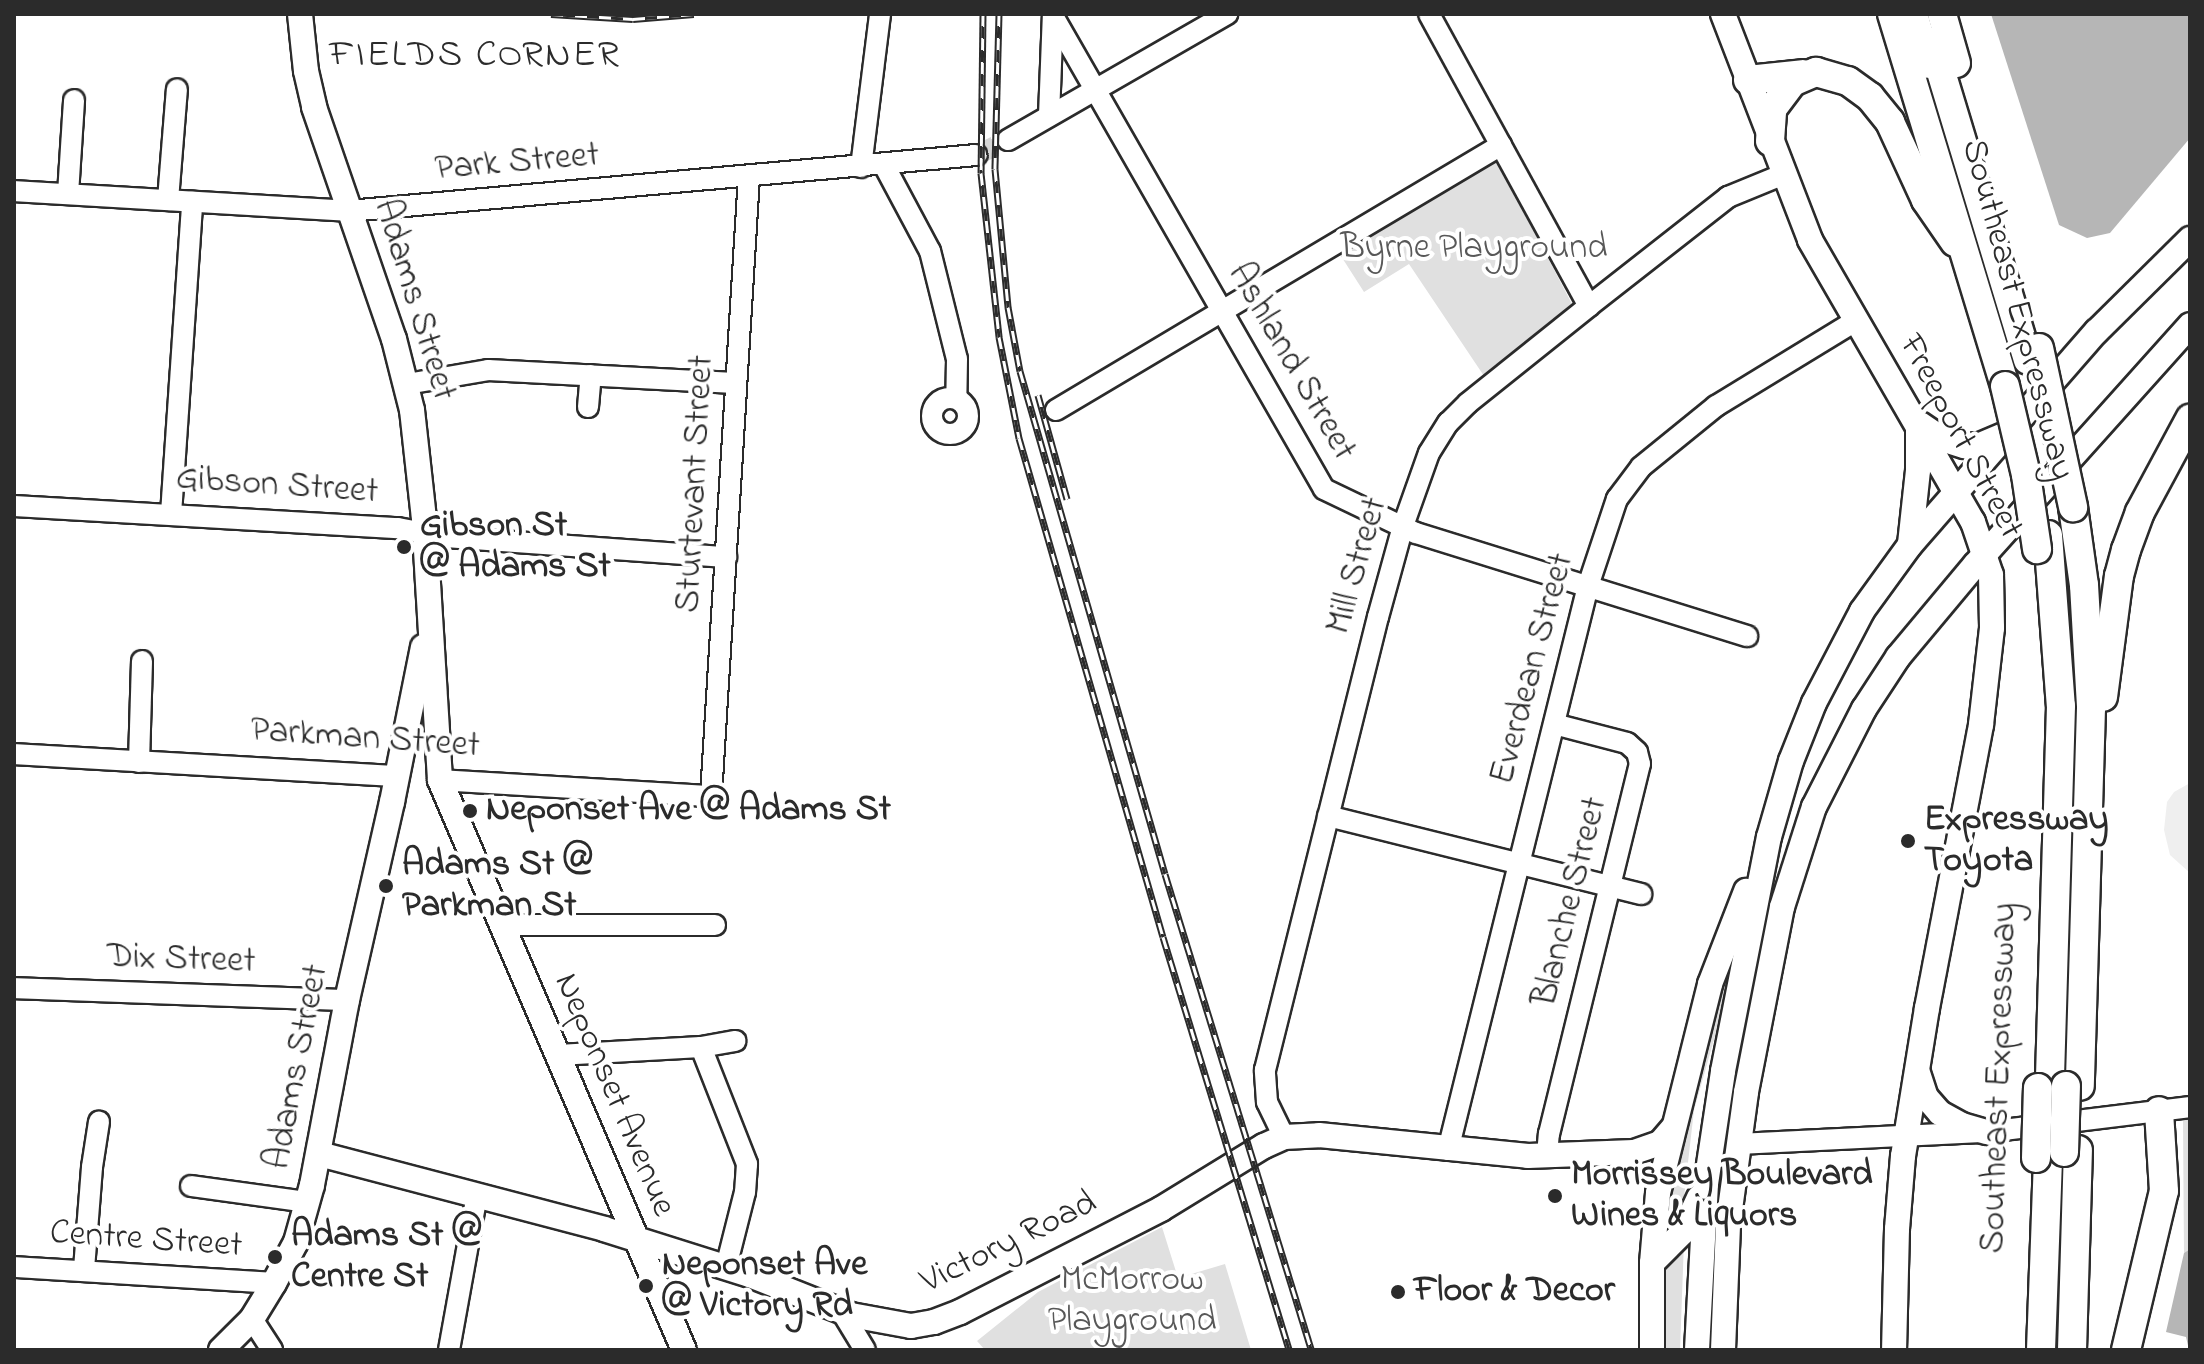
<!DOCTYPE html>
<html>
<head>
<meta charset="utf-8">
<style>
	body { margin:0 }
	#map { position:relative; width:2204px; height:1364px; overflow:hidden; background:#fff; font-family:"Indie Flower",sans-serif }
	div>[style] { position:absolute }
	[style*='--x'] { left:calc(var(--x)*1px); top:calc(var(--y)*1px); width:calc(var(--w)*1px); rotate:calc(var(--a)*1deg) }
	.built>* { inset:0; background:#efefef }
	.green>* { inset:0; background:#e0e0e0 }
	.water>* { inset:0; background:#b6b6b6 }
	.minor-tunnel>* { height:20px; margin-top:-10px; transform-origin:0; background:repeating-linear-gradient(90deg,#d5d5d5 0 20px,transparent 0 30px) }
	.roads { filter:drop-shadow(2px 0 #2b2b2b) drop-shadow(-2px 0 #2b2b2b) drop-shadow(0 2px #2b2b2b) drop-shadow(0 -2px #2b2b2b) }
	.minor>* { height:20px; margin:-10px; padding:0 10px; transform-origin:10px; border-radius:10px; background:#fff }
	.minor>.ring { margin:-10px; padding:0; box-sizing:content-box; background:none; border:20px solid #fff; border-radius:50% }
	.major>* { height:24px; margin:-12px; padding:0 12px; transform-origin:12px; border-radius:12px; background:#fff }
	.highway>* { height:28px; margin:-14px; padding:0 14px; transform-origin:14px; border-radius:14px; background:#fff }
	.rail>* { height:7px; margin-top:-3.5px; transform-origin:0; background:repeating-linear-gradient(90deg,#fff 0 12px,#2b2b2b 0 24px); box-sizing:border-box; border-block:2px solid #2b2b2b }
	.bridges { filter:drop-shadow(2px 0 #2b2b2b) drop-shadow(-2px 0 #2b2b2b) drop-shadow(0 2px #2b2b2b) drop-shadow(0 -2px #2b2b2b) }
	.highway-bridge>* { height:28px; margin:-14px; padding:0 14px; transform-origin:14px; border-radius:14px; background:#fff }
	.dots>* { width:22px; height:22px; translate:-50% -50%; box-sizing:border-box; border:4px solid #fff; border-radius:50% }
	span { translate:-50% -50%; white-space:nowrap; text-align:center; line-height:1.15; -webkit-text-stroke:8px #fff; paint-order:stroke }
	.street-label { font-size:36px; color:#2b2b2b }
	.park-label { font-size:36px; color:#585858 }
	.poi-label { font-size:36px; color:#2b2b2b; font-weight:700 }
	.left { translate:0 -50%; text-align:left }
	.neighbourhood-label { font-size:38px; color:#2b2b2b; letter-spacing:2px }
	.frame { position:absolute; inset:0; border:16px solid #2b2b2b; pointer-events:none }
</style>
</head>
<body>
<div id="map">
	<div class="built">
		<div style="clip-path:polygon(2190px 783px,2190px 873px,2170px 855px,2164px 830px,2167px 802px,2174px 792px)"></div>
	</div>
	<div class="green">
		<div style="clip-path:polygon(1496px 159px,1572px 304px,1484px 376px,1409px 264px,1364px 292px,1339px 253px)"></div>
		<div style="clip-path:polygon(1734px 945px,1715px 1036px,1694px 1110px,1682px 1215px,1664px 1240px,1666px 1197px,1706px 1037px)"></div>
		<div style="clip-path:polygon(2190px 1119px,2190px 1249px,2184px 1253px,2183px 1120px)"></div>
		<div style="clip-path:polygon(1162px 1227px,1178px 1278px,1225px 1264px,1251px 1350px,985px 1350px,977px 1341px,1038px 1292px)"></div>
		<div style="clip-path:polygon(1684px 1241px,1680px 1350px,1663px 1350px,1663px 1264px)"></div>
	</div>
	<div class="water">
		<div style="clip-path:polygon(1991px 14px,2190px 14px,2190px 138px,2110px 233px,2087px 238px,2059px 225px)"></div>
		<div style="clip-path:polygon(2190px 1249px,2190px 1350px,2189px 1350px,2186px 1337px,2166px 1332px,2184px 1253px)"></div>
	</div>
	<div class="minor-tunnel">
		<div style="--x:977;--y:155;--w:34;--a:-26"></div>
	</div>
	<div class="roads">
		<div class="minor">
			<div style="--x:1429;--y:14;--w:333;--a:61.3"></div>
			<div style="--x:1053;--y:16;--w:545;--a:60.19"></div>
			<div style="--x:1324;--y:489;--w:102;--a:25.6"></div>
			<div style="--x:1416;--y:533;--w:347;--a:17.3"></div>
			<div style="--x:1049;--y:116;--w:102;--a:-87.8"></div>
			<div style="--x:1008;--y:140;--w:253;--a:-29.9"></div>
			<div style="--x:884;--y:165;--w:98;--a:61.9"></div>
			<div style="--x:930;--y:251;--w:111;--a:76"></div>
			<div style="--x:957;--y:359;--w:39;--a:91"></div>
			<div style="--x:861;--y:167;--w:154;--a:-82.9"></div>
			<div style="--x:14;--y:191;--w:336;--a:3.4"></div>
			<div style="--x:349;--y:211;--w:630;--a:-5.1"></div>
			<div style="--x:68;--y:194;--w:94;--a:-86.3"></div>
			<div style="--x:168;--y:200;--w:111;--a:-85.4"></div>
			<div style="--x:407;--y:384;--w:82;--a:-9.8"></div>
			<div style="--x:488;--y:370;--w:247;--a:3"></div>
			<div class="ring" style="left:932px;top:398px;width:16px;height:16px"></div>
			<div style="--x:588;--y:407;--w:32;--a:-85"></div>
			<div style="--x:1056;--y:410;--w:518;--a:-30.77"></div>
			<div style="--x:14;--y:506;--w:385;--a:3.3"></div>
			<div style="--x:398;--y:528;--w:48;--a:10.8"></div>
			<div style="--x:445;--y:537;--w:282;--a:4.1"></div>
			<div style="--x:171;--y:514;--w:313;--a:-86.1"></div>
			<div style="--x:14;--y:754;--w:384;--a:3.3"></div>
			<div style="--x:139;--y:762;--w:101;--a:-88.3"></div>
			<div style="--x:440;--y:780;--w:271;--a:3.4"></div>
			<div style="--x:711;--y:796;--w:620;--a:-86.49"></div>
			<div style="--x:1328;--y:816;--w:323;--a:14"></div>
			<div style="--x:502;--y:925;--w:213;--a:0"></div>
			<div style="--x:14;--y:988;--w:333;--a:2.1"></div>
			<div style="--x:701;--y:1047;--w:126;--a:68.5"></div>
			<div style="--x:747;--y:1164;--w:28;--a:94"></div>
			<div style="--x:745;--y:1192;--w:77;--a:104.2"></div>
			<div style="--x:558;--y:1055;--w:143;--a:-3.2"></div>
			<div style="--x:701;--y:1047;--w:35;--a:-10"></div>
			<div style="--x:1284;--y:1137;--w:39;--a:-116"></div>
			<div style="--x:1267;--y:1102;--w:32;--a:-94"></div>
			<div style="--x:1265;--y:1070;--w:467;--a:-76"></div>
			<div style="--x:1378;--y:617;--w:94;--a:-74.6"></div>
			<div style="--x:1403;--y:526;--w:77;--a:-70.4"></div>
			<div style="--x:1429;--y:453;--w:36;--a:-58"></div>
			<div style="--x:1448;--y:423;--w:28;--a:-45"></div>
			<div style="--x:1468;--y:403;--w:155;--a:-38.7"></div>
			<div style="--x:1589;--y:306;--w:177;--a:-38.1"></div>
			<div style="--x:1728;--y:197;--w:58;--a:-22.2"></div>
			<div style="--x:1738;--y:1144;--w:249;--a:-2.8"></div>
			<div style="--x:1987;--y:1132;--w:205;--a:-7"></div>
			<div style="--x:1448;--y:1150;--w:581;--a:-76.06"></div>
			<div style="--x:1588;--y:586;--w:92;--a:-71.6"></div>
			<div style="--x:1617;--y:499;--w:40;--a:-53"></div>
			<div style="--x:1641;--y:467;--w:97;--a:-39.1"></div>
			<div style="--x:1716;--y:406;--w:163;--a:-31.4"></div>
			<div style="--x:1547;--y:1155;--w:21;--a:-85"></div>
			<div style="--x:1549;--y:1134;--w:381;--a:-76.2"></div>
			<div style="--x:1640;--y:764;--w:12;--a:-104"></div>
			<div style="--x:1637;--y:752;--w:13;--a:-138"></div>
			<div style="--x:1627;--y:743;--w:75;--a:-165.4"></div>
			<div style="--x:191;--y:1186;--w:117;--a:7.9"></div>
			<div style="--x:14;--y:1267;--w:260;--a:3.5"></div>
			<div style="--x:84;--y:1269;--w:102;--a:-85.5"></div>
			<div style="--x:92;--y:1167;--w:46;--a:-81.2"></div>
			<div style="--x:842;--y:1312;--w:44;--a:58.8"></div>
			<div style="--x:252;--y:1319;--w:37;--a:57"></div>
			<div style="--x:449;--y:1350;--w:158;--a:-79.8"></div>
		</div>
		<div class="major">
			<div style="--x:300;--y:14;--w:57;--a:84"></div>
			<div style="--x:306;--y:71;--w:37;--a:77"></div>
			<div style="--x:314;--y:107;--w:245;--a:71"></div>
			<div style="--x:394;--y:339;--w:73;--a:75.8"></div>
			<div style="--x:412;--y:410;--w:109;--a:83.7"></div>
			<div style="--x:424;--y:518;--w:262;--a:86.5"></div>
			<div style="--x:440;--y:780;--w:620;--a:66.83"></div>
			<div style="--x:1723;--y:14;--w:242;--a:68.9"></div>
			<div style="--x:1810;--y:240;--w:326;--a:60"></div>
			<div style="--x:1973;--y:522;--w:56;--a:71.2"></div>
			<div style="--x:1991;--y:575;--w:53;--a:88.9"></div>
			<div style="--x:1992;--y:628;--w:98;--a:96.5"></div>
			<div style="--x:1981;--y:725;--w:288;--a:100.8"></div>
			<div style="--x:1927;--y:1008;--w:150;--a:99.2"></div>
			<div style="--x:1903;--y:1156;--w:73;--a:94.7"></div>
			<div style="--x:1897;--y:1229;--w:121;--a:91.4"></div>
			<div style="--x:1920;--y:424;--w:27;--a:34"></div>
			<div style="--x:1942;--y:439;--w:23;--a:18"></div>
			<div style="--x:1964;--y:446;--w:16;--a:-4"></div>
			<div style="--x:1980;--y:445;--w:25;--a:-23"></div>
			<div style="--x:1910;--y:544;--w:74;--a:-83.8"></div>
			<div style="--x:1918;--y:470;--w:41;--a:-90"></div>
			<div style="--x:1918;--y:1073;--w:25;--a:72"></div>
			<div style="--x:1926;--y:1097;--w:21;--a:49"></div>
			<div style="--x:1940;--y:1113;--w:25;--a:29"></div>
			<div style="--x:1962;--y:1125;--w:26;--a:16"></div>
			<div style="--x:319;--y:1154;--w:295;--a:14.7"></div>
			<div style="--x:604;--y:1229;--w:153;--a:17.5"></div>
			<div style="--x:750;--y:1275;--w:109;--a:21.6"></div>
			<div style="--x:851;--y:1315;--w:61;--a:10.4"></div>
			<div style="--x:911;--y:1326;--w:23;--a:-10"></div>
			<div style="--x:934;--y:1322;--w:28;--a:-21"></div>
			<div style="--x:960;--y:1312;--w:226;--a:-27.1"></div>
			<div style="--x:1161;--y:1209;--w:121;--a:-31.5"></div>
			<div style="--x:1264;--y:1146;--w:22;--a:-24"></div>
			<div style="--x:1284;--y:1137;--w:35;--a:-3"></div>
			<div style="--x:1319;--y:1135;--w:210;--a:5.7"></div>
			<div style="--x:1528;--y:1156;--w:106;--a:-2.2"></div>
			<div style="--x:1634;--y:1152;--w:28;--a:-19"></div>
			<div style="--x:1660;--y:1143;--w:20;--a:-49"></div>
			<div style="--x:1652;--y:1263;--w:44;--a:-45"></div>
			<div style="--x:1683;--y:1232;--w:38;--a:-65"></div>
			<div style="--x:221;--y:1350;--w:44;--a:-45"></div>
			<div style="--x:252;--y:1319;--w:42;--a:-58.6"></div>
			<div style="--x:274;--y:1283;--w:47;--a:-61.8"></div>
			<div style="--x:296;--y:1242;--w:59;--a:-74.3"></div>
			<div style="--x:312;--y:1185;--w:188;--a:-79.3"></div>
			<div style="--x:347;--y:1000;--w:203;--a:-77.2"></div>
			<div style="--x:392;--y:802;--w:158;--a:-78.7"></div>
			<div style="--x:1652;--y:1350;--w:87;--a:-90"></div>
			<div style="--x:1652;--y:1263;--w:70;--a:-85.1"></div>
			<div style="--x:1658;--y:1193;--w:215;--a:-76"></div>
			<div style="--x:1710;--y:984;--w:100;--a:-68.8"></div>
			<div style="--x:1697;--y:1350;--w:166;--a:-86.9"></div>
			<div style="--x:1706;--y:1184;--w:114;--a:-81.4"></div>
			<div style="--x:1723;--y:1071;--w:238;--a:-78.9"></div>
			<div style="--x:1769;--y:837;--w:79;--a:-73.9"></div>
			<div style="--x:1791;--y:761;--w:62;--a:-68.4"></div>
			<div style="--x:1814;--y:703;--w:104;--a:-62.4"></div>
			<div style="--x:1862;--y:611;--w:82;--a:-54"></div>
			<div style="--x:1910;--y:545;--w:284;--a:-48.9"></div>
			<div style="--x:2097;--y:331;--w:131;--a:-44.7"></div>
			<div style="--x:1723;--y:1350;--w:126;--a:-87.7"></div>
			<div style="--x:1728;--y:1224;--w:133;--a:-82.2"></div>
			<div style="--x:1746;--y:1092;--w:188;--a:-79"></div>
			<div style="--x:1782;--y:907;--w:105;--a:-72.3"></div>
			<div style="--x:1814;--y:807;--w:110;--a:-63"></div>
			<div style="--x:1864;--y:709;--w:62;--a:-56.8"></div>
			<div style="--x:1898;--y:657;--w:120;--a:-50.1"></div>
			<div style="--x:1975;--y:565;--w:322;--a:-48.1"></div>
		</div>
		<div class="highway">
			<div style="--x:1892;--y:14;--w:389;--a:73.1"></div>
			<div style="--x:1913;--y:14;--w:52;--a:73.3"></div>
			<div style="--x:1942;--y:14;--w:51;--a:74.1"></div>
			<div style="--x:1932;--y:42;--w:332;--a:73.2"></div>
			<div style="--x:1748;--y:80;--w:55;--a:-6.2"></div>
			<div style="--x:1770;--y:141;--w:32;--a:-86"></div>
			<div style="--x:1772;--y:109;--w:34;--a:-53"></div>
			<div style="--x:1792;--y:82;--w:26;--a:-23"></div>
			<div style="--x:1816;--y:72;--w:33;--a:16"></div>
			<div style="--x:1848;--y:81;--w:27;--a:36"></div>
			<div style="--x:1870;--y:97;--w:32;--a:51"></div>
			<div style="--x:1890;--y:122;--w:86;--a:65.2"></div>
			<div style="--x:1926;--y:200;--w:51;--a:55.4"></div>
			<div style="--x:2073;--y:507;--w:79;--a:82"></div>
			<div style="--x:2084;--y:585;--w:123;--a:86.7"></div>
			<div style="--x:2091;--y:708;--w:378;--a:91.7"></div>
			<div style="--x:2048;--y:535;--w:171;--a:85.7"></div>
			<div style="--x:2061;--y:706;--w:381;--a:91.7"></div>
			<div style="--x:2103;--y:697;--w:122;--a:-82.5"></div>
			<div style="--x:2119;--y:576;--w:27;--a:-75"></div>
			<div style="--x:2126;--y:550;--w:40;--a:-69.8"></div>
			<div style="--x:2140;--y:512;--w:106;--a:-61.7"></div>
			<div style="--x:2041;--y:1350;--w:193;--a:-87.9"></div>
			<div style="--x:2072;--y:1350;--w:200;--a:-88.3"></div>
			<div style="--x:2126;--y:1350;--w:163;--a:-76.6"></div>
			<div style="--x:2164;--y:1191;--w:80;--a:-93.6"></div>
		</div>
	</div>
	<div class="rail">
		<div style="--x:551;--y:14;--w:82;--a:3.5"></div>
		<div style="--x:633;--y:19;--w:61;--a:-4.7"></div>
		<div style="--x:983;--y:14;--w:159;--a:90.7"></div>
		<div style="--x:981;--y:173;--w:165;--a:83.7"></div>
		<div style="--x:999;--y:337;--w:103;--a:78.8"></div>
		<div style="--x:1019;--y:438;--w:519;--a:73.9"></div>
		<div style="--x:1163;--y:937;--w:432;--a:73"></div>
		<div style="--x:999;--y:14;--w:155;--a:91.5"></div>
		<div style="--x:995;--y:169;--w:139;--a:84.6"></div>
		<div style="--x:1008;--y:307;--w:65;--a:79.4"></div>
		<div style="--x:1020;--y:371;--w:523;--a:73.92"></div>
		<div style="--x:1165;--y:874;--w:498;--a:72.9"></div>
		<div style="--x:1038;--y:395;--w:108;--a:74.4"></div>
	</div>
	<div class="bridges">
		<div class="highway-bridge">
			<div style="--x:2039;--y:348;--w:163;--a:77.9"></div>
			<div style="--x:2005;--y:386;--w:91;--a:76.7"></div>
			<div style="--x:2026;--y:475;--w:75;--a:81.5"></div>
			<div style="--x:2064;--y:1152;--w:66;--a:-88.3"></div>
			<div style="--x:2036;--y:1158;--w:70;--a:-88.4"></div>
		</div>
	</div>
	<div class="dots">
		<div style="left:404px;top:547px;background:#2b2b2b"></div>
		<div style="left:470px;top:811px;background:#2b2b2b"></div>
		<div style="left:1908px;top:841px;background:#2b2b2b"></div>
		<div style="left:386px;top:886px;background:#2b2b2b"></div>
		<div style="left:1555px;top:1196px;background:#2b2b2b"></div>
		<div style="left:275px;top:1257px;background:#2b2b2b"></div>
		<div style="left:646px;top:1286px;background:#2b2b2b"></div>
		<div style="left:1398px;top:1292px;background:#2b2b2b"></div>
	</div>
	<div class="street-label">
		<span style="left:517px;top:163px;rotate:-5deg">Park Street</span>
		<span style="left:414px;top:300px;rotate:73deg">Adams Street</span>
		<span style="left:2017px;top:310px;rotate:75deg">Southeast Expressway</span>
		<span style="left:1291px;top:362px;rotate:60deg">Ashland Street</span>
		<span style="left:1960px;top:437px;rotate:62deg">Freeport Street</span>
		<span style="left:696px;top:484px;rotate:-87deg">Sturtevant Street</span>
		<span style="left:277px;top:486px;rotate:4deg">Gibson Street</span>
		<span style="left:1358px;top:566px;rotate:-74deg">Mill Street</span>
		<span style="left:1533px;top:669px;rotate:-75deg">Everdean Street</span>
		<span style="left:365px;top:739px;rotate:4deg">Parkman Street</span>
		<span style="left:1571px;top:902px;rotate:-76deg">Blanche Street</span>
		<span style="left:181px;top:960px;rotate:2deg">Dix Street</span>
		<span style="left:298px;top:1067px;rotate:-79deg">Adams Street</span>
		<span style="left:2000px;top:1078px;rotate:-88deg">Southeast Expressway</span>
		<span style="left:614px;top:1095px;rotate:67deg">Neponset Avenue</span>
		<span style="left:146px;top:1240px;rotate:4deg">Centre Street</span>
		<span style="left:1009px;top:1243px;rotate:-26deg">Victory Road</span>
	</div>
	<div class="park-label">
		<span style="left:1474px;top:249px">Byrne Playground</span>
		<span style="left:1132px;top:1301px">McMorrow<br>Playground</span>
	</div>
	<div class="poi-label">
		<span class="left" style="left:420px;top:547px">Gibson St<br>@ Adams St</span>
		<span class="left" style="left:486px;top:811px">Neponset Ave @ Adams St</span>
		<span class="left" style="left:1924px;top:841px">Expressway<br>Toyota</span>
		<span class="left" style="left:402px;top:886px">Adams St @<br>Parkman St</span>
		<span class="left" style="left:1571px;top:1196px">Morrissey Boulevard<br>Wines &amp; Liquors</span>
		<span class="left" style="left:291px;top:1257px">Adams St @<br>Centre St</span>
		<span class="left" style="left:662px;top:1286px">Neponset Ave<br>@ Victory Rd</span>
		<span class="left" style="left:1414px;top:1292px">Floor &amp; Decor</span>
	</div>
	<div class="neighbourhood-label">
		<span style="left:475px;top:57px">FIELDS CORNER</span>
	</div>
	<div class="frame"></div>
</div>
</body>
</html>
